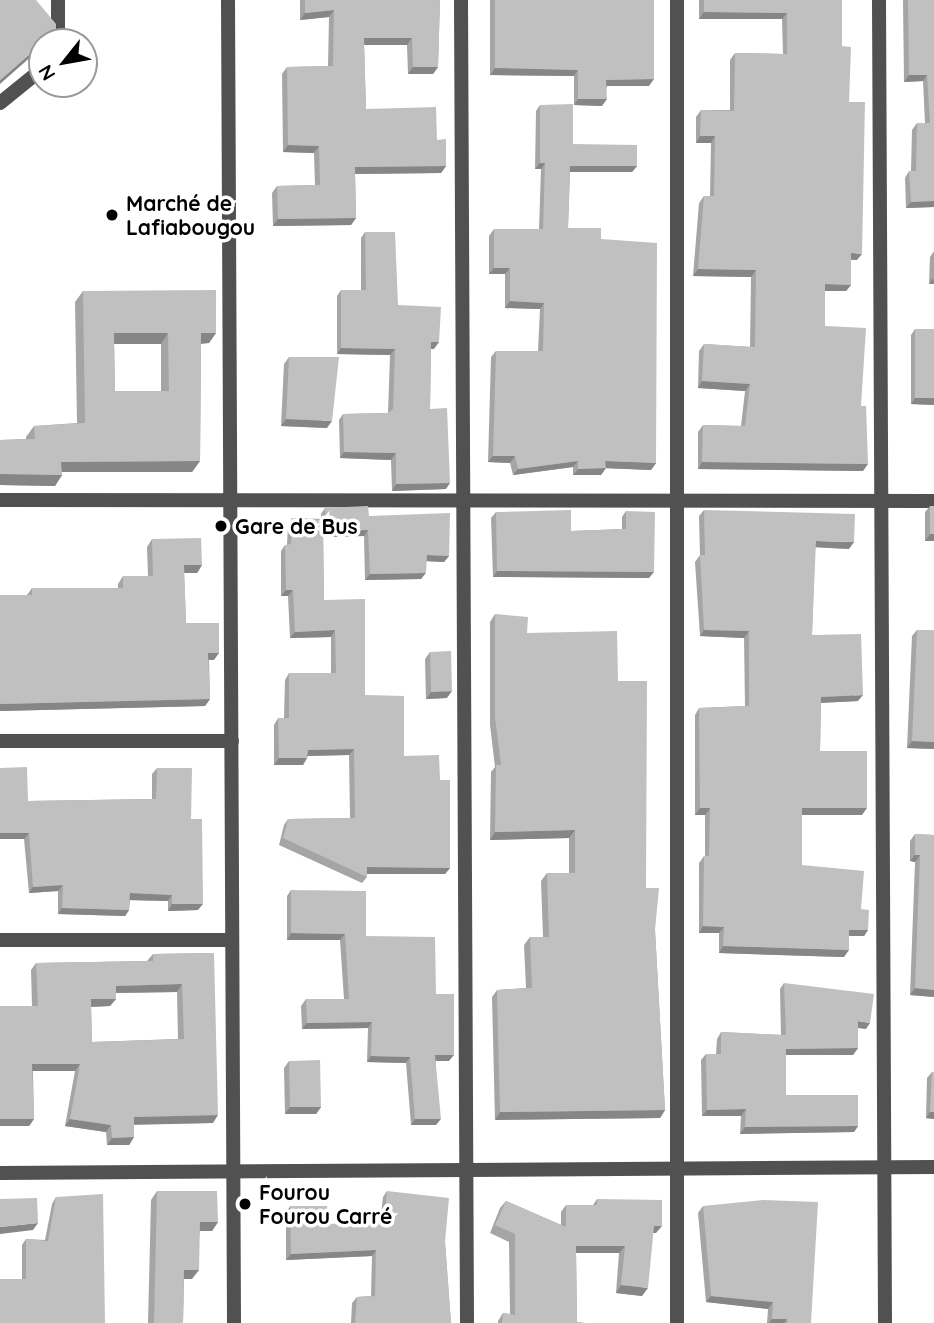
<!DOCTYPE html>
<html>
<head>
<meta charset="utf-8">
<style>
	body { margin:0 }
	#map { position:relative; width:934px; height:1323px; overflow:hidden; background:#fff; font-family:Quicksand,sans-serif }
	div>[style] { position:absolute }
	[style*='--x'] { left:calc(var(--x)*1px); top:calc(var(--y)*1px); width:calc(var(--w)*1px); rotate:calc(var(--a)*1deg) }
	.street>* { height:14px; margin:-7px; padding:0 7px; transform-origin:7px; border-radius:7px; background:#515151 }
	.wall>* { inset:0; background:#a5a5a5 }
	.shaded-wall>* { inset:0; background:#868686 }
	.building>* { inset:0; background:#c0c0c0 }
	.dots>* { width:19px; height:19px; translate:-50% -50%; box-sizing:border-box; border:4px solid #fff; border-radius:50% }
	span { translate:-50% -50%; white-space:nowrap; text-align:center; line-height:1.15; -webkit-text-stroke:7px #fff; paint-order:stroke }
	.poi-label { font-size:21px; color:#000; font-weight:700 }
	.left { translate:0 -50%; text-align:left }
	.north { position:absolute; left:28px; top:28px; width:70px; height:70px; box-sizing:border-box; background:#fff; border:2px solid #999; border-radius:50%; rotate:239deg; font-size:19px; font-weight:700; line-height:28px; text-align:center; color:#000 }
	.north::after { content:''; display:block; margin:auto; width:24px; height:32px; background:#000; clip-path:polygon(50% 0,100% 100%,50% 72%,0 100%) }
</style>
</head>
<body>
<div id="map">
	<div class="street">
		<div style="--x:228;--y:0;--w:1323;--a:89.74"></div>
		<div style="--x:461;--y:0;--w:1323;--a:89.74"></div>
		<div style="--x:879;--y:0;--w:1323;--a:89.74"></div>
		<div style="--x:58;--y:42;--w:42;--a:-90"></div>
		<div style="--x:0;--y:103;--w:54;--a:-39"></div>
		<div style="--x:0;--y:500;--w:934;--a:0.06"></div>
		<div style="--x:0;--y:741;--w:232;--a:0"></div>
		<div style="--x:0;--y:940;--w:232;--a:0"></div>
		<div style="--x:0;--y:1173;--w:934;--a:-0.37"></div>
		<div style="--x:677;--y:1323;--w:1323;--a:-90"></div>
	</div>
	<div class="wall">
		<div style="clip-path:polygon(300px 0,440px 0,438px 67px,433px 74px,408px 74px,407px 45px,364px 45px,366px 109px,437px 140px,446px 166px,441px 173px,355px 174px,356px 218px,351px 225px,273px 226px,272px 193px,277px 186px,315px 185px,314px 153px,283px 152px,282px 74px,287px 67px,328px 66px,329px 17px,300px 20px)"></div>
		<div style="clip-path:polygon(490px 0,654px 0,649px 86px,607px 86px,602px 106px,574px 105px,574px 76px,490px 75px)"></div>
		<div style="clip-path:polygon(699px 0,842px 0,842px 46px,849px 102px,857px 260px,851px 260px,851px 285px,846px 291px,825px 291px,825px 326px,861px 406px,863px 471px,698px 469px,698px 432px,703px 425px,741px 426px,745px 391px,698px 388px,699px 351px,704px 344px,750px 347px,751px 277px,693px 276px,699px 203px,704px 196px,710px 196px,711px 143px,696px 143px,696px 117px,701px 110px,730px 110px,730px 60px,735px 53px,783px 54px,782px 19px,699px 19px)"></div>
		<div style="clip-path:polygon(903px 0,934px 0,934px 207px,906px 208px,905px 178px,909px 171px,911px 171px,912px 130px,917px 123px,925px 123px,923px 81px,904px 82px)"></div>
		<div style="clip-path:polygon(540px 105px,573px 144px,637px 166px,632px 172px,570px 172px,568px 228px,601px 239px,656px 463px,651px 470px,606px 468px,601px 475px,573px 475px,573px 467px,513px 475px,510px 463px,488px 462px,491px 357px,496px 351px,538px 351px,540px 309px,505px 308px,505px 274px,489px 274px,489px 236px,494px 229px,539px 229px,541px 169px,535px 169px,536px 111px)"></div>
		<div style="clip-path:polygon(365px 232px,398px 305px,434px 349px,431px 349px,430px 409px,446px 489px,392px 491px,391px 460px,340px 458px,339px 420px,343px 414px,388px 413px,390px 355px,337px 354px,337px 296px,341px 290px,361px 290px,361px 238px)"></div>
		<div style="clip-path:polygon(934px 251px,934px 284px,929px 284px,930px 257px)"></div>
		<div style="clip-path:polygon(evenodd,83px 291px,216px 333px,209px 343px,201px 344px,200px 461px,192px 472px,62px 472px,62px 475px,55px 486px,0 485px,0 440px,26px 439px,26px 437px,34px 426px,77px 423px,75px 302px,83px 291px,114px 344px,161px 344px,161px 391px,115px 391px,114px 344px)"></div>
		<div style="clip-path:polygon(915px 329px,934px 405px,911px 404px,911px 335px)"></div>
		<div style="clip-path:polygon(289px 357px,327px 428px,281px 426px,284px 364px)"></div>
		<div style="clip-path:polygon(930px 506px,934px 541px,925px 541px,925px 512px)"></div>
		<div style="clip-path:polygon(325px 508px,369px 516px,449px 556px,444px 562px,426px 561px,421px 579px,365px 580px,364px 536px,323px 537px,324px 600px,365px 695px,404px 756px,440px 780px,450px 868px,445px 874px,367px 874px,367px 877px,362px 883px,279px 845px,284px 825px,288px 819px,350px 818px,349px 755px,308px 756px,303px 765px,274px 765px,274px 725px,278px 718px,284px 718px,285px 680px,289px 673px,331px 673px,331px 637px,290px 638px,288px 596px,281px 596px,281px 551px,285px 545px,287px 545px,288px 525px,292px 518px,321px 519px,321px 514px)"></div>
		<div style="clip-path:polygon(704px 510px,849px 549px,815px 547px,812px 635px,858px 701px,821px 703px,820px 751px,862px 815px,802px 815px,802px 865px,861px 909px,868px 930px,864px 936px,849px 936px,844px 957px,719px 953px,719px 933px,699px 933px,699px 863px,704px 856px,705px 856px,705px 815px,695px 815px,695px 715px,699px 708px,745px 706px,744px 638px,700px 636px,695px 562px,700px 555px,699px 516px)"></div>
		<div style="clip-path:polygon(626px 511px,649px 578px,493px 577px,491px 518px,496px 512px,571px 531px,622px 529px,622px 517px)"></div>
		<div style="clip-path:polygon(152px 539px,202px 565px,197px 573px,184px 573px,186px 623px,214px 660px,209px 660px,210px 699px,205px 706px,0 711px,0 595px,27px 595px,32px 588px,118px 588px,118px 584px,123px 576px,148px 576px,147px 547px)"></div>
		<div style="clip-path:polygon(495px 614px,527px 633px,618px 681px,646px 888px,655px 930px,665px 1110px,660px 1118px,495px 1120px,492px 997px,497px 990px,526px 988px,524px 945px,530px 937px,543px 937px,541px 881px,547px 873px,569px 873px,569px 838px,490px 840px,491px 772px,495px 767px,490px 725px,490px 622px)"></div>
		<div style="clip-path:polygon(917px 630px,934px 630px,934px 749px,907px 748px,912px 636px)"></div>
		<div style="clip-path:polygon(430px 652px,447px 698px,426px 699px,425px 659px)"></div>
		<div style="clip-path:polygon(0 768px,28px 801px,152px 799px,152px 774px,157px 768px,191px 819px,198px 910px,168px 911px,168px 901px,130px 900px,129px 910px,125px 916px,58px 914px,58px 891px,29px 893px,24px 839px,0 839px)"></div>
		<div style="clip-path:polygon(915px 834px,934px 835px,934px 997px,910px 995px,915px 862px,910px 861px,910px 841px)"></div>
		<div style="clip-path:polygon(291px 890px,366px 936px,436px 994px,449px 1061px,436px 1061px,436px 1125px,411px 1125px,406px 1063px,367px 1062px,368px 1028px,302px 1029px,301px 1006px,306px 999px,344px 999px,340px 940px,287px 940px,287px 896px)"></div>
		<div style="clip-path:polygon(evenodd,214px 953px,213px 1123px,134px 1124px,134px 1137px,129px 1145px,107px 1145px,106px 1132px,65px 1126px,75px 1071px,33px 1071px,34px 1119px,29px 1126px,32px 1006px,31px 970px,36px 963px,147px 961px,153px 954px,214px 953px,177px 992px,178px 1039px,92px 1042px,91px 1007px,110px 1006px,116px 999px,116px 993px,177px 992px)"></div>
		<div style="clip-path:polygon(784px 983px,866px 1029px,858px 1028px,858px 1048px,853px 1055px,786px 1055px,786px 1095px,858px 1126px,854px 1132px,740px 1134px,741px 1116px,702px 1116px,701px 1060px,706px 1054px,716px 1054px,717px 1039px,721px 1032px,781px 1035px,780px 989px)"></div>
		<div style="clip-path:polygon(289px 1061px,321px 1107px,316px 1114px,285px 1114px,284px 1068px)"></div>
		<div style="clip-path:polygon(932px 1072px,934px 1072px,934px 1119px,926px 1118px,927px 1078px)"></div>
		<div style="clip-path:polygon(157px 1191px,218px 1222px,212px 1231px,200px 1231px,192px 1279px,184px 1279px,183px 1323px,148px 1323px,151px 1200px)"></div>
		<div style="clip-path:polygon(387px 1191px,445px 1242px,451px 1323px,351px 1323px,352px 1303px,357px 1297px,371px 1296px,372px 1256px,286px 1260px,286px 1213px,290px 1206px,328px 1224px,380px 1223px,383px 1197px)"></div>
		<div style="clip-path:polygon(56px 1197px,105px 1323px,22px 1279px,22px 1245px,26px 1239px,45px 1240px,52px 1204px)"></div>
		<div style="clip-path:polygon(597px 1199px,656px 1233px,653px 1233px,642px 1296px,616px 1293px,619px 1253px,576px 1253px,577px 1322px,585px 1323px,498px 1323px,498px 1321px,503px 1313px,510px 1314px,509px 1242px,490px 1233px,500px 1208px,506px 1201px,561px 1225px,561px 1212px,566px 1205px,593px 1205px)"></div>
		<div style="clip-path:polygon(703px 1206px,811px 1323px,767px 1323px,768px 1309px,706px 1302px,698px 1213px)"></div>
	</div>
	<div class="shaded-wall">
		<div style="clip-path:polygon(334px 10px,329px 17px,300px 20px,305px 13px)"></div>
		<div style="clip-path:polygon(704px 12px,787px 13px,782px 19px,699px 19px)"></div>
		<div style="clip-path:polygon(56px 30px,48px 42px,43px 42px)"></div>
		<div style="clip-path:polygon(364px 38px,412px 38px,407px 45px,359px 45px)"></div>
		<div style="clip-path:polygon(42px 43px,42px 47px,0 84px,0 80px)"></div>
		<div style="clip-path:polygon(413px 67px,438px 67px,433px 74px,408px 74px)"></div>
		<div style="clip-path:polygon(495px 68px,578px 70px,574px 76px,490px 75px)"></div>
		<div style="clip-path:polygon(909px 75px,927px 75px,923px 81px,904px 82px)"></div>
		<div style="clip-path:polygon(654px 79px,649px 86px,602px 86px,606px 80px)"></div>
		<div style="clip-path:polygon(578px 99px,607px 99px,602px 106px,574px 105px)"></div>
		<div style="clip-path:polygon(700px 136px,715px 136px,711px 143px,696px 143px)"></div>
		<div style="clip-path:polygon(288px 145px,319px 146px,314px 153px,283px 152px)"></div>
		<div style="clip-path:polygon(540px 163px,545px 163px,541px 169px,535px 169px)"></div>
		<div style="clip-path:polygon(446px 166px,441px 173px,350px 174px,355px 167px)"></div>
		<div style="clip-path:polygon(570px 166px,637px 166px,632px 172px,565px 172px)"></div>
		<div style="clip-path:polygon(934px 201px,934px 207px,906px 208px,911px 202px)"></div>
		<div style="clip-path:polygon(356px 218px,351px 225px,273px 226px,278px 219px)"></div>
		<div style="clip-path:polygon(851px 253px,862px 254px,857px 260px,846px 259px)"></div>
		<div style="clip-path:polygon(494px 268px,510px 268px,505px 274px,489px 274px)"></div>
		<div style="clip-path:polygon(698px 269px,756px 270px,751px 277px,693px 276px)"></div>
		<div style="clip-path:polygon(933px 278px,934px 284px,929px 284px)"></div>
		<div style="clip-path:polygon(825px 284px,851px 285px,846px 291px,821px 291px)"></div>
		<div style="clip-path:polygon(510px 301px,544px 303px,540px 309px,505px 308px)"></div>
		<div style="clip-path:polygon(114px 333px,168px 333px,161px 344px,107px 344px)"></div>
		<div style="clip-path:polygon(201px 333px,216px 333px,209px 343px,193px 344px)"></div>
		<div style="clip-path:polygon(431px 342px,439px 342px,434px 349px,427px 348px)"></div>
		<div style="clip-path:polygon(341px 348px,395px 349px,390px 355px,337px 354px)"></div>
		<div style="clip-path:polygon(702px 381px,750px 384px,745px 391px,698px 388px)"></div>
		<div style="clip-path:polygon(915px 398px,934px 398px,934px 405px,911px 404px)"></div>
		<div style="clip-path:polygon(286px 419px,332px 421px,327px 428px,281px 426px)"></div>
		<div style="clip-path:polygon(344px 452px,396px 453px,391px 460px,340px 458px)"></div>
		<div style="clip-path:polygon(493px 456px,515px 456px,510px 463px,488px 462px)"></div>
		<div style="clip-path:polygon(200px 461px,192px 472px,54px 472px,61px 462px)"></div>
		<div style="clip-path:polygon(578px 461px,573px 467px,513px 475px,518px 469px)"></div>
		<div style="clip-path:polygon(605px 461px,656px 463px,651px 470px,601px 468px)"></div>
		<div style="clip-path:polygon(702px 462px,868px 464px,863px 471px,698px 469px)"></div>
		<div style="clip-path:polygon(606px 468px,601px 475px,573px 475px,578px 469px)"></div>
		<div style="clip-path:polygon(0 474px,62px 475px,55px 486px,0 485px)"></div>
		<div style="clip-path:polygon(450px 483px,446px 489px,392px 491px,396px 484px)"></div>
		<div style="clip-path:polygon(368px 530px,364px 536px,322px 537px,326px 531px)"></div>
		<div style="clip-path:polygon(930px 534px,934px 534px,934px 541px,925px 541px)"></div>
		<div style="clip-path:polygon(816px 541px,854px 542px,849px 549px,811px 547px)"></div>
		<div style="clip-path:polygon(427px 555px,449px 556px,444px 562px,423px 561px)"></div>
		<div style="clip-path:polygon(184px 565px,202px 565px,197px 573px,179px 573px)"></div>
		<div style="clip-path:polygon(497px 571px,654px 572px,649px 578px,493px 577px)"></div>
		<div style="clip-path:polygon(426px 573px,421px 579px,365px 580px,370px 574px)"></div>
		<div style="clip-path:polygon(286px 590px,293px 590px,288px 596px,281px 596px)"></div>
		<div style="clip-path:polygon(335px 630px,331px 637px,290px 638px,295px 632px)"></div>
		<div style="clip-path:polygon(704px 630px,749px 631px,744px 638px,700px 636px)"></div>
		<div style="clip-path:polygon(208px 653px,219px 653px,214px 660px,203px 660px)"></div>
		<div style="clip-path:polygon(452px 691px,447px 698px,426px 699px,431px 692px)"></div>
		<div style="clip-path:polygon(863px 695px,858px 701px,816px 703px,821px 697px)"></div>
		<div style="clip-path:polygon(210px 699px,205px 706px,0 711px,0 704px)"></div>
		<div style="clip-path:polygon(912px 741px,934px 742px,934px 749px,907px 748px)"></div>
		<div style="clip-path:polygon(354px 749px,349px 755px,303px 756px,308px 750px)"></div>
		<div style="clip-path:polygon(279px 758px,307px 758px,303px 765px,274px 765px)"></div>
		<div style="clip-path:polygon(700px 808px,710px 808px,705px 815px,695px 815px)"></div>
		<div style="clip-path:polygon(802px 808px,867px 808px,862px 815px,798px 815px)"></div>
		<div style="clip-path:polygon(575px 830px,569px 838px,490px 840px,495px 832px)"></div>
		<div style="clip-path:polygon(0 833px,29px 833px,24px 839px,0 839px)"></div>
		<div style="clip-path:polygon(915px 855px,920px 855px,915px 862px,910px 861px)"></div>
		<div style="clip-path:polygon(367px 867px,450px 868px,445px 874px,362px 874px)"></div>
		<div style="clip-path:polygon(63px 885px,58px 891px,29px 893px,33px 887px)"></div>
		<div style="clip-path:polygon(130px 893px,172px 895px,168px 901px,125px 900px)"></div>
		<div style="clip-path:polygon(172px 904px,203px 904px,198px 910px,168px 911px)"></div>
		<div style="clip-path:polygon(62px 908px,129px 910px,125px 916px,58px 914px)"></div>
		<div style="clip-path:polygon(703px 926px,724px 927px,719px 933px,699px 933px)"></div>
		<div style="clip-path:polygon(849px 930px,868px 930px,864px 936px,844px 936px)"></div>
		<div style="clip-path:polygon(291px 933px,345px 934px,340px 940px,287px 940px)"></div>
		<div style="clip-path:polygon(723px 946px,849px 950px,844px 957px,719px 953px)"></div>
		<div style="clip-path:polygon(182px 984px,177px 992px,110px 993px,116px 986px)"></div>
		<div style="clip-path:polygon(915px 988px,934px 990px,934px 997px,910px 995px)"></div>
		<div style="clip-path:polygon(91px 999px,116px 999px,110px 1006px,86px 1007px)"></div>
		<div style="clip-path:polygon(858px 1021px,870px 1023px,866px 1029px,853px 1027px)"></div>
		<div style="clip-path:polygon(372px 1022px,368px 1028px,302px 1029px,307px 1023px)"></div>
		<div style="clip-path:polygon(858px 1048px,853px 1055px,782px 1055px,786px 1049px)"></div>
		<div style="clip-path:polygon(435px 1055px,454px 1055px,449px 1061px,431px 1061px)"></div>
		<div style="clip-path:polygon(371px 1056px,410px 1057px,406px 1063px,367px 1062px)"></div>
		<div style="clip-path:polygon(32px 1064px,80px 1064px,75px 1071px,27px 1071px)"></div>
		<div style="clip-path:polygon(290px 1107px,321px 1107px,316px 1114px,285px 1114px)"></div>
		<div style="clip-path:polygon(746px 1109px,741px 1116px,702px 1116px,707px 1110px)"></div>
		<div style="clip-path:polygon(665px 1110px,660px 1118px,495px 1120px,500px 1112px)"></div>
		<div style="clip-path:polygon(930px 1112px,934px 1112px,934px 1119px,926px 1118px)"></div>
		<div style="clip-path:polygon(218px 1115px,213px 1123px,129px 1125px,134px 1117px)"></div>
		<div style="clip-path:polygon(0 1119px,34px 1119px,29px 1126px,0 1126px)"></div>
		<div style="clip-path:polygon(70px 1119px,111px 1125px,106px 1132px,65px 1126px)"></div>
		<div style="clip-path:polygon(415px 1119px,441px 1119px,436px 1125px,411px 1125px)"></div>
		<div style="clip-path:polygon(858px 1126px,854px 1132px,740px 1134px,745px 1127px)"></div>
		<div style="clip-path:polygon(134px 1137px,129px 1145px,107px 1145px,112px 1138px)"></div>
		<div style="clip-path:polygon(200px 1222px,218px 1222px,212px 1231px,194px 1231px)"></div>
		<div style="clip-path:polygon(38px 1223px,33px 1230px,0 1234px,0 1227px)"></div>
		<div style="clip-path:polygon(654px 1226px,662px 1226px,656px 1233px,648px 1233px)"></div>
		<div style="clip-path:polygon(576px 1246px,625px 1246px,619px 1253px,571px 1253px)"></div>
		<div style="clip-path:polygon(376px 1250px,372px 1256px,286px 1260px,291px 1254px)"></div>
		<div style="clip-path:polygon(184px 1270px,199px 1270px,192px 1279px,178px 1279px)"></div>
		<div style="clip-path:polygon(621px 1285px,648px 1288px,642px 1296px,616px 1293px)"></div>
		<div style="clip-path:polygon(711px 1296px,773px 1302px,768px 1309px,706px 1302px)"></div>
		<div style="clip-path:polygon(772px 1319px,787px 1319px,784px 1323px,769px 1323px)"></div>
	</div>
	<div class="building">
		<div style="clip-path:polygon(0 0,36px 0,56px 24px,56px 30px,0 80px)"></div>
		<div style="clip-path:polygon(305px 0,440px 0,438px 67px,413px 67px,412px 38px,364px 38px,366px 109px,436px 107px,437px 140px,446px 139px,446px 166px,355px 167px,356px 218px,278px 219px,277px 186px,320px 185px,319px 146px,288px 145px,287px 67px,333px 66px,334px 10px,305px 13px)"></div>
		<div style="clip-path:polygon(495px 0,654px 0,654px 79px,606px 80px,607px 99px,578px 99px,578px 70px,495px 68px)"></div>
		<div style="clip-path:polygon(704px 0,842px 0,842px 46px,851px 47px,849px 102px,865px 102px,862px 254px,851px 253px,851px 285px,825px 284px,825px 326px,866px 328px,861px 406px,866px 406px,868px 464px,702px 462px,703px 425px,745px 426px,750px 384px,702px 381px,704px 344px,755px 347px,756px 270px,698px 269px,704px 196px,714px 196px,715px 136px,700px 136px,701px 110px,734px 111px,735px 53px,787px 54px,787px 13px,704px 12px)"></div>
		<div style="clip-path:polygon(908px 0,934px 0,934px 201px,911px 202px,909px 171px,916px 171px,917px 123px,930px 123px,927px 75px,909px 75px)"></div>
		<div style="clip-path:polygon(573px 104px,573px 144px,637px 145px,637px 166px,570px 166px,568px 228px,601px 228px,601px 239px,657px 243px,656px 463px,605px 461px,606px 468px,578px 469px,578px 461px,518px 469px,515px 456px,493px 456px,496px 351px,543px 351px,544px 303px,510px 301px,510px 268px,494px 268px,494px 229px,543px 229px,545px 163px,540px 163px,540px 105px)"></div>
		<div style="clip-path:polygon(365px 232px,395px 232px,398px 305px,441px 307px,439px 342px,431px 342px,430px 409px,447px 408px,450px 483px,396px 484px,396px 453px,344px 452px,343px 414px,388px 413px,393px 409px,395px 349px,341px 348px,341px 290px,366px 290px)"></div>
		<div style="clip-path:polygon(evenodd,216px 290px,216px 333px,201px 333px,200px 461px,61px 462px,62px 475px,0 474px,0 440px,35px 439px,34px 426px,85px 423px,83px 291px,216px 290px,114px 333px,168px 333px,169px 391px,115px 391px,114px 333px)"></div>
		<div style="clip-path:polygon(915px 329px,934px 329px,934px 398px,915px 398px)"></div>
		<div style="clip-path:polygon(289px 357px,339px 357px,332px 421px,286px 419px)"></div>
		<div style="clip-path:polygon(368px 506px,369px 516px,450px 513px,449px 556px,427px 555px,426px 573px,370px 574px,368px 530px,326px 531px,325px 508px)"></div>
		<div style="clip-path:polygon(930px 506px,934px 506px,934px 534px,930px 534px)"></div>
		<div style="clip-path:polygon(571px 510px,571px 531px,626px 529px,626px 511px,655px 512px,654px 572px,497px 571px,496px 512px)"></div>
		<div style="clip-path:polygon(704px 510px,855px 514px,854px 542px,816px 541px,812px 635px,861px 634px,863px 695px,821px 697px,820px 751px,867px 751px,867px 808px,802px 808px,802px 865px,864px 871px,861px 909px,869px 910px,868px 930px,849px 930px,849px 950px,723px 946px,724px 927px,703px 926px,704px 856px,709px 856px,710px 808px,700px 808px,699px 708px,749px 706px,749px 631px,704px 630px,700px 555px,705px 555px)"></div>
		<div style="clip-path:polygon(292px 518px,323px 520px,324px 600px,365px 599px,365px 695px,404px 696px,404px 756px,439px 755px,440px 780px,450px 780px,450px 868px,367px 867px,367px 877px,283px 838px,288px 819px,355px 818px,354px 749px,308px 750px,307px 758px,279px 758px,278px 718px,289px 718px,289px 673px,336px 673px,335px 630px,295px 632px,293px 590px,286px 590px,285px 545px,291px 544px)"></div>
		<div style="clip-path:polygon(201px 538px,202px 565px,184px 565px,186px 623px,219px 623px,219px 653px,208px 653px,210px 699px,0 704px,0 595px,32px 595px,32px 588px,123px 588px,123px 576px,153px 576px,152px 539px)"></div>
		<div style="clip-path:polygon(495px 614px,528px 617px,527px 633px,617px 631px,618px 681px,647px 681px,646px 888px,659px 888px,655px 930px,665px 1110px,500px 1112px,497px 990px,532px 988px,530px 937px,549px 937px,547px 873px,575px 873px,575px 830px,495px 832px,496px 765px,501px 765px,495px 717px)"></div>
		<div style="clip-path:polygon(917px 630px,934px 630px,934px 742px,912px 741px)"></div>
		<div style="clip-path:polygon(451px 651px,452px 691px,431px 692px,430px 652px)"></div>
		<div style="clip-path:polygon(27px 767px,28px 801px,156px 799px,157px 768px,192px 768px,191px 819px,202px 819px,203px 904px,172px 904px,172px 895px,130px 893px,129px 910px,62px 908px,63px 885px,33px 887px,29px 833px,0 833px,0 768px)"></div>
		<div style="clip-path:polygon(915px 834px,934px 835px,934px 990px,915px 988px,920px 855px,915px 855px)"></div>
		<div style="clip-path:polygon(291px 890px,366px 891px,366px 936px,435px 937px,436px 994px,454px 994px,454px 1055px,435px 1055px,441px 1119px,415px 1119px,410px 1057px,371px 1056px,372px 1022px,307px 1023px,306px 999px,349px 999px,345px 934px,291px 933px)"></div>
		<div style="clip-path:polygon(evenodd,214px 953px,218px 1115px,134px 1117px,134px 1137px,112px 1138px,111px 1125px,70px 1119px,80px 1064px,32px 1064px,34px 1119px,0 1119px,0 1006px,38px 1006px,36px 963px,153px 961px,153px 954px,214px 953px,182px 984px,184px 1039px,92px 1042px,91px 999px,116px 999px,116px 986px,182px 984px)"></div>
		<div style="clip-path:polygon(784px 983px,874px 994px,870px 1023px,858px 1021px,858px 1048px,786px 1049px,786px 1095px,858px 1095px,858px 1126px,745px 1127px,746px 1109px,707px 1110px,706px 1054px,721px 1054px,721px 1032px,786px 1035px)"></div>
		<div style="clip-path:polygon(320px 1060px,321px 1107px,290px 1107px,289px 1061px)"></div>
		<div style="clip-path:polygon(932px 1072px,934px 1072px,934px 1112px,930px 1112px)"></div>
		<div style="clip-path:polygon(157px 1191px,217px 1191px,218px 1222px,200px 1222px,199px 1270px,184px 1270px,183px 1323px,154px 1323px)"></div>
		<div style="clip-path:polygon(387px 1191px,449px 1198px,445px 1242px,451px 1323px,355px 1323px,357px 1297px,375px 1296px,376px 1250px,291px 1254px,290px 1206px,327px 1206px,328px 1224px,384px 1223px)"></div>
		<div style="clip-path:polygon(103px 1194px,105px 1323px,0 1323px,0 1279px,26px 1279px,26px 1239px,48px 1241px,56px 1197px)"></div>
		<div style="clip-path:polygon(37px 1198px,38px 1223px,0 1227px,0 1199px)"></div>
		<div style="clip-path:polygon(597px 1199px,662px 1200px,662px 1226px,654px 1226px,648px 1288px,621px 1285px,625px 1246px,576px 1246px,577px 1322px,585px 1323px,502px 1323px,503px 1313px,515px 1315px,515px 1234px,495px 1225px,506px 1201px,566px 1227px,566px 1205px,597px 1205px)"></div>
		<div style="clip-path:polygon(763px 1200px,818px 1202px,811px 1323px,787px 1323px,787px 1319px,772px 1319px,773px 1302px,711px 1296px,703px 1206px)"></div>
	</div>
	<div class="dots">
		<div style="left:112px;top:215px;background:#000"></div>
		<div style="left:221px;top:526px;background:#000"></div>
		<div style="left:245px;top:1204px;background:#000"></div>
	</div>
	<div class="poi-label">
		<span class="left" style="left:126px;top:215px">Marché de<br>Lafiabougou</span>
		<span class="left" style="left:235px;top:526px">Gare de Bus</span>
		<span class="left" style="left:259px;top:1204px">Fourou<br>Fourou Carré</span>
	</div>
	<div class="north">N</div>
</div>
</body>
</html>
